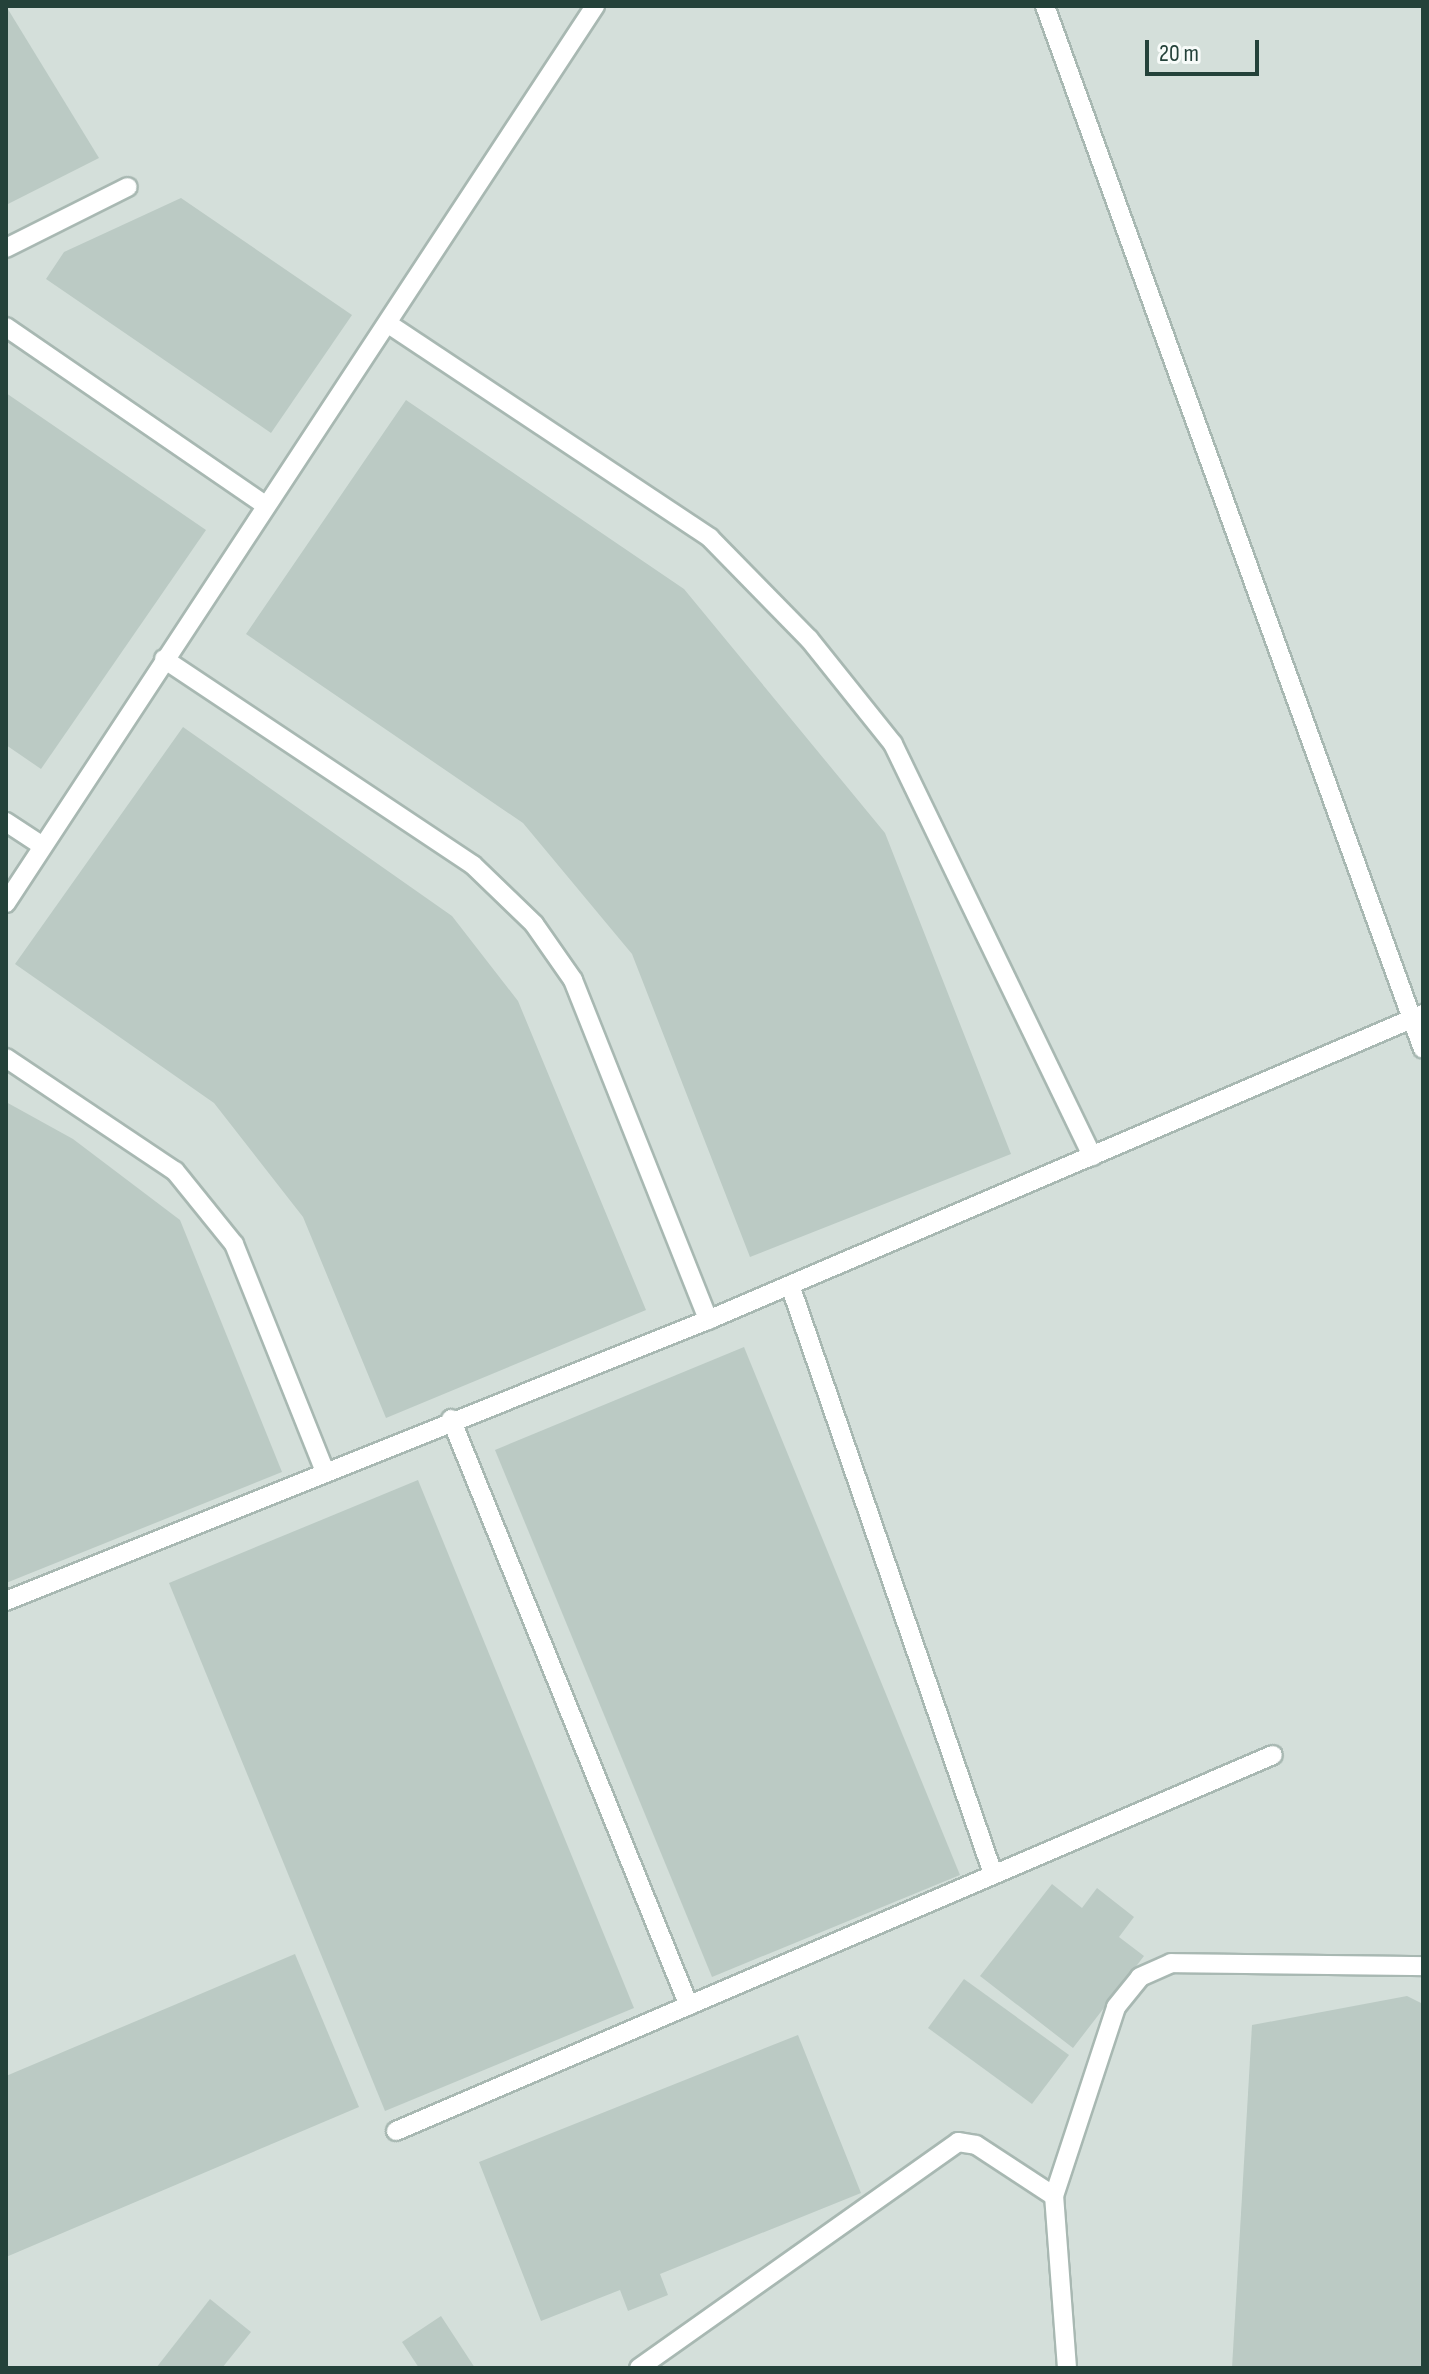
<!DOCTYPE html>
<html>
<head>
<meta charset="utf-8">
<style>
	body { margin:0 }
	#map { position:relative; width:1429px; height:2374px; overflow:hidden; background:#e6efeb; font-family:"Sofia Sans Condensed",sans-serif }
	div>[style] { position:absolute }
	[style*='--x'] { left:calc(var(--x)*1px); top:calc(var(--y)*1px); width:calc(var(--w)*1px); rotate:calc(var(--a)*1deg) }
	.built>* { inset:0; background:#d4dfda }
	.building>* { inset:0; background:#bbcac4 }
	.roads { filter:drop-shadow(2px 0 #a8b8b2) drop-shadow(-2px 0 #a8b8b2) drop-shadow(0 2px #a8b8b2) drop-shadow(0 -2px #a8b8b2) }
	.lane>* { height:18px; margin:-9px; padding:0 9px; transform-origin:9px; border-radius:9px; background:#fff }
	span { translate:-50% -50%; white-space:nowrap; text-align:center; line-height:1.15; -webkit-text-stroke:6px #f7fbf9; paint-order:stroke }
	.frame { position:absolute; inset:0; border:8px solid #24423a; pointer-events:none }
	.scale { position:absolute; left:1145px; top:40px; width:114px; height:36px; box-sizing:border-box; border:4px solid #24423a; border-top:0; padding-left:10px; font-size:24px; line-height:28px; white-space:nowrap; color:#24423a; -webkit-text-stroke:6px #f7fbf9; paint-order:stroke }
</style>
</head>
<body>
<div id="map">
	<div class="built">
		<div style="clip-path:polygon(6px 6px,1423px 6px,1423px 2368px,6px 2368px)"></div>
	</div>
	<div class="building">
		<div style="clip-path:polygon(6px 6px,99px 158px,6px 205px)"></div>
		<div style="clip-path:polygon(181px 198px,352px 315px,271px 433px,46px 279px,64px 252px)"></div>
		<div style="clip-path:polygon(6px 393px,206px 530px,41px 769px,6px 745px)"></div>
		<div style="clip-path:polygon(406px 400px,684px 589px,885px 833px,1011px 1154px,750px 1257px,632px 954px,523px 823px,246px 634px)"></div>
		<div style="clip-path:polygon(183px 727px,452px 916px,518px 1001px,646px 1310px,386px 1418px,303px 1217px,214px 1103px,15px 964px)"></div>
		<div style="clip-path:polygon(6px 1102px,73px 1139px,180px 1220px,282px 1472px,6px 1583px)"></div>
		<div style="clip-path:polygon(744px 1347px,960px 1875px,712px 1977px,495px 1450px)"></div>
		<div style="clip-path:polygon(418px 1480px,634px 2008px,385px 2111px,169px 1583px)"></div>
		<div style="clip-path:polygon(1052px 1884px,1082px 1908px,1097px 1888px,1134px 1917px,1119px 1937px,1144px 1956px,1073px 2048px,980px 1976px)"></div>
		<div style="clip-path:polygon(295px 1954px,359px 2107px,6px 2257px,6px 2076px)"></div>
		<div style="clip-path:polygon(964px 1979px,1069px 2055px,1032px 2104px,928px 2028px)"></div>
		<div style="clip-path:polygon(1407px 1996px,1423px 2004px,1423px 2368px,1232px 2368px,1252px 2025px)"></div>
		<div style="clip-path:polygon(798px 2035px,861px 2193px,660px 2274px,668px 2295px,628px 2311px,620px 2290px,541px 2321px,479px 2162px)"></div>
		<div style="clip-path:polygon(210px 2299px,251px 2332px,222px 2368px,156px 2368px)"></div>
		<div style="clip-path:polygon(441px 2316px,475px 2368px,419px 2368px,402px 2342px)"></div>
	</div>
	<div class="roads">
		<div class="lane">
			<div style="--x:1045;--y:6;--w:1109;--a:70.08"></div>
			<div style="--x:6;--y:248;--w:136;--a:-26.6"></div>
			<div style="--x:390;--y:325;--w:384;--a:33.6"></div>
			<div style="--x:710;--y:538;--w:141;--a:45.6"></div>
			<div style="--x:809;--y:639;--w:134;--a:51.3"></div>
			<div style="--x:893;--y:744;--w:458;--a:64.2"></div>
			<div style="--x:6;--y:327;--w:314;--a:34.5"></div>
			<div style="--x:164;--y:659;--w:371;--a:33.7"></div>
			<div style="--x:473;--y:865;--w:85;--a:44"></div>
			<div style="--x:534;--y:924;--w:68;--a:55.1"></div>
			<div style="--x:573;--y:980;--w:366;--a:68.3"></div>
			<div style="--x:6;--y:822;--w:42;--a:33.3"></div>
			<div style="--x:6;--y:903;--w:1073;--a:-56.71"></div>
			<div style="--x:6;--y:1058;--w:203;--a:33.8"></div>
			<div style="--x:175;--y:1171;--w:94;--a:51.1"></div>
			<div style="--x:234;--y:1244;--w:242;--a:68.2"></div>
			<div style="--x:790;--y:1285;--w:623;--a:70.98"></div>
			<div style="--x:451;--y:1419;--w:633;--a:67.93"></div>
			<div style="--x:6;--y:1601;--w:756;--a:-21.82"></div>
			<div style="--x:708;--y:1320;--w:778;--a:-23.17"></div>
			<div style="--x:396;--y:2131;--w:954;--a:-23.21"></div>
			<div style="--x:639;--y:2368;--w:391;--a:-35.3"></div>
			<div style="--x:958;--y:2142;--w:18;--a:9"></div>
			<div style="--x:976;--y:2145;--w:93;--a:33.2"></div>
			<div style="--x:1067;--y:2368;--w:172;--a:-94.3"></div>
			<div style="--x:1054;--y:2196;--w:199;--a:-71.8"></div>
			<div style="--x:1116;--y:2007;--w:38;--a:-51"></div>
			<div style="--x:1140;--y:1977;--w:34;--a:-24"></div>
			<div style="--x:1171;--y:1963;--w:252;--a:0.7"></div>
		</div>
	</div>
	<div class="frame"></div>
	<div class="scale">20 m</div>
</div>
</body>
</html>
